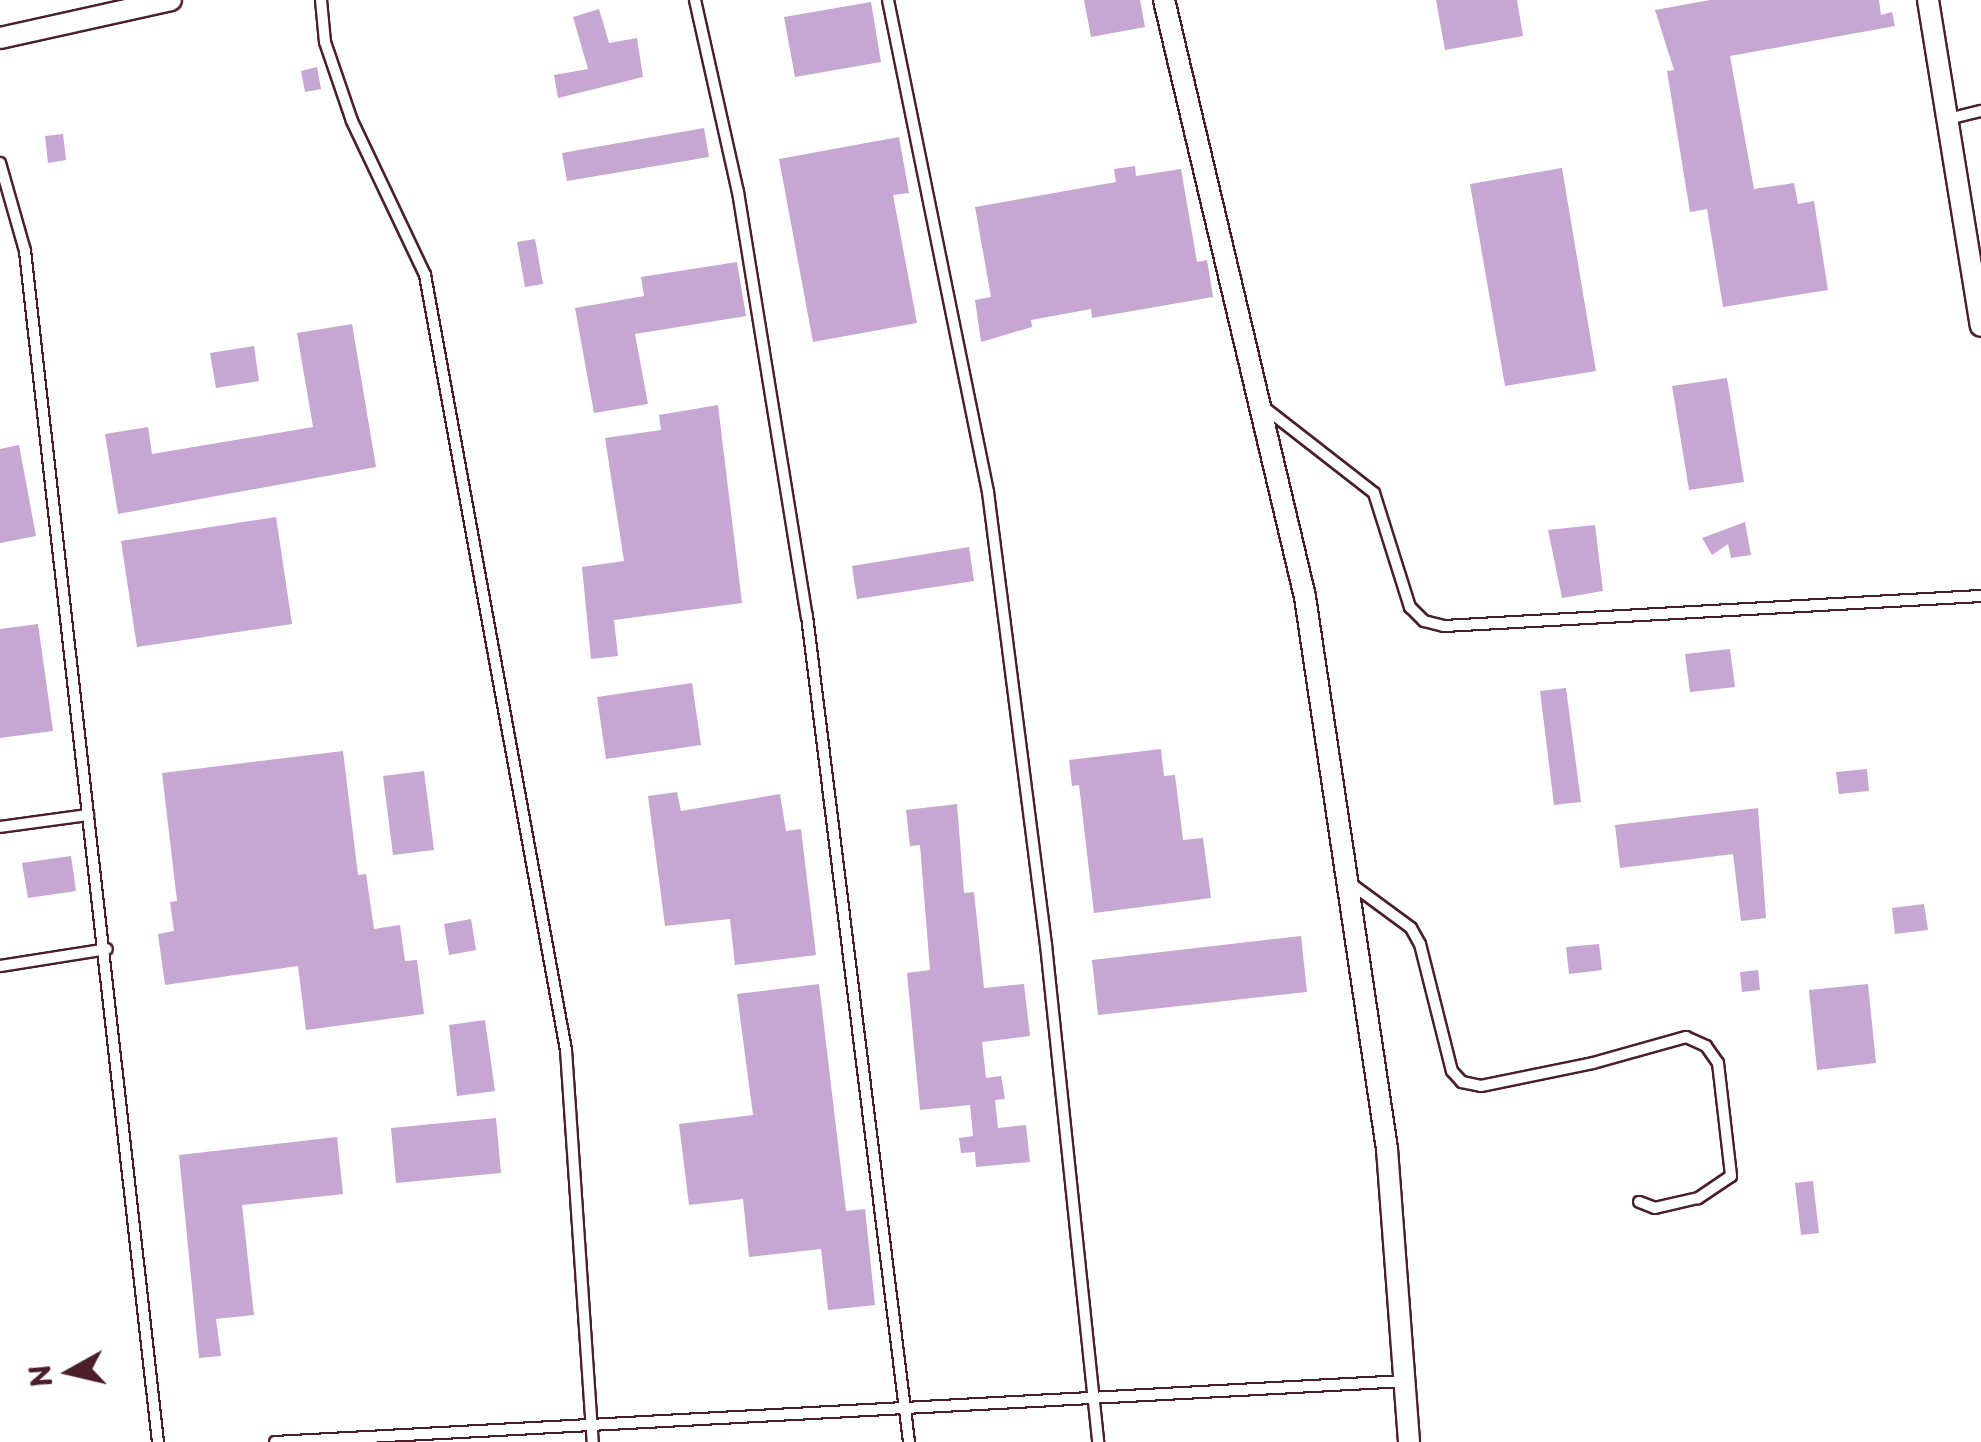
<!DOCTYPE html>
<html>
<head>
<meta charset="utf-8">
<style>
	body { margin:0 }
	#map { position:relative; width:1981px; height:1442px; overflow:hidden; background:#fff; font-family:"Playpen Sans",sans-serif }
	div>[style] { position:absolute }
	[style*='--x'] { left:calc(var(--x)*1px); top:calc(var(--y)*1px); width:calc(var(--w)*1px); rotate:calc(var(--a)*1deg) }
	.building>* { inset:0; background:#c6a6d2 }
	.roads { filter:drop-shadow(2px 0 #4a1f2b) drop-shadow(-2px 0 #4a1f2b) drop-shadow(0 2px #4a1f2b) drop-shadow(0 -2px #4a1f2b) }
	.lane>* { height:10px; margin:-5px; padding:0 5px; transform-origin:5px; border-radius:5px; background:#fff }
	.street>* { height:20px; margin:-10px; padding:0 10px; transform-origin:10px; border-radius:10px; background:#fff }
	span { translate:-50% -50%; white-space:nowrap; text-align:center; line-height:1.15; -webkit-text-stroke:9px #fff; paint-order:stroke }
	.north { position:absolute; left:20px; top:1322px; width:100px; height:100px; -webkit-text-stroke:8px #fff; paint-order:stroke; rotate:262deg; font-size:28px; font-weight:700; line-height:40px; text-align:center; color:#4a1f2b }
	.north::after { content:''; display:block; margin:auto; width:35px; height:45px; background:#4a1f2b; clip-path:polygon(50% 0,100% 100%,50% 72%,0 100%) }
</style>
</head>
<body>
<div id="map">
	<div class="building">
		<div style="clip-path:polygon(1084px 0,1140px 0,1145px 27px,1091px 37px)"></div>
		<div style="clip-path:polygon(1436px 0,1517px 0,1523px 36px,1445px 50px)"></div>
		<div style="clip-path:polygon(1710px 0,1879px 0,1881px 15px,1892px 12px,1895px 26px,1730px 56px,1754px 189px,1794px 183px,1798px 204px,1814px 201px,1828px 290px,1723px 307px,1707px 209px,1690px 212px,1667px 71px,1674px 70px,1655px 10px)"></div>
		<div style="clip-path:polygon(871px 2px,881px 62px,795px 77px,784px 17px)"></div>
		<div style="clip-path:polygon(599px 9px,609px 43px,637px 38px,643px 77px,558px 98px,554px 75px,588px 69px,573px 17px)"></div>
		<div style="clip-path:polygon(317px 67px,321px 89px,305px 92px,301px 71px)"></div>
		<div style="clip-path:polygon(704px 128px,709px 157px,567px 181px,562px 153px)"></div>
		<div style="clip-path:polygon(63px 134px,66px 160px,48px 163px,45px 136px)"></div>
		<div style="clip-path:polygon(899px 137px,909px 193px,893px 195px,917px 323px,813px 342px,779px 159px)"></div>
		<div style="clip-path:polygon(1135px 166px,1136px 176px,1181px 169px,1197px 262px,1207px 260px,1213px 297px,1092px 318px,1091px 309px,1031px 320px,1032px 327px,981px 342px,975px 300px,991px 297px,975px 207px,1116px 182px,1114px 169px)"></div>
		<div style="clip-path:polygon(1562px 168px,1596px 371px,1505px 386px,1470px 184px)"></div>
		<div style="clip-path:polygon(535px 239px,543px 284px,525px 287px,517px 242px)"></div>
		<div style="clip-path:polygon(737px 262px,746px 316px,635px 334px,648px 404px,594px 413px,575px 308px,644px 296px,641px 277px)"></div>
		<div style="clip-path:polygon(352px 324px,376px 467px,118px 514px,105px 434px,148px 427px,152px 454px,313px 427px,297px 333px)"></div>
		<div style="clip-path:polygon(254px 346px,259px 381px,216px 388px,210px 353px)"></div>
		<div style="clip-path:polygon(1727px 378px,1744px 482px,1689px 490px,1672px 386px)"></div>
		<div style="clip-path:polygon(718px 405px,742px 603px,614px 620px,618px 656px,591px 659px,582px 567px,624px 561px,605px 438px,661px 430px,659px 415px)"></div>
		<div style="clip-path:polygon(19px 445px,36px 536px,0 543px,0 449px)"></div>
		<div style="clip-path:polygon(276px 517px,292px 624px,137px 647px,121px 541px)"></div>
		<div style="clip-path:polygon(1745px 522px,1751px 555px,1731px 558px,1728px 544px,1712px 555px,1702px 538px)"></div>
		<div style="clip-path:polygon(1595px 525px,1603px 591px,1562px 598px,1548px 530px)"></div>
		<div style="clip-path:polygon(969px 547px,974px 581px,857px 599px,852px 566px)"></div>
		<div style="clip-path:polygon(38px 624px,53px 731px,0 738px,0 629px)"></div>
		<div style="clip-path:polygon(1730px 649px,1735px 687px,1690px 692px,1685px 654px)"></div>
		<div style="clip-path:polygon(692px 683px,701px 745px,606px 759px,597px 697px)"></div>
		<div style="clip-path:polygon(1566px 688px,1581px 802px,1554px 805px,1540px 691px)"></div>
		<div style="clip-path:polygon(1161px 749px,1164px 776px,1175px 775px,1183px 840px,1203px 838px,1211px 898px,1094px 913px,1079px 785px,1072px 786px,1069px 760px)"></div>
		<div style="clip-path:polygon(343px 751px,358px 875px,366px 874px,374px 929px,400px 925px,405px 961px,417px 960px,424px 1014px,306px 1030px,298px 966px,165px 985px,158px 934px,174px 931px,170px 902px,177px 901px,162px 773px)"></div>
		<div style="clip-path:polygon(1867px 769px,1869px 791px,1839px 794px,1836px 772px)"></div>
		<div style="clip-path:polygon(424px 771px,434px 850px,393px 855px,383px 776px)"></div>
		<div style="clip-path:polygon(677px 792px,681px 811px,780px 794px,786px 831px,801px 829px,816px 955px,735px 965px,730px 919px,665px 926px,648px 796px)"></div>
		<div style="clip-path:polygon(957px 804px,964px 893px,974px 892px,984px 988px,1024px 984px,1030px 1036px,982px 1042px,986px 1078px,1001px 1076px,1005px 1099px,995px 1100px,998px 1128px,1026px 1125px,1030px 1162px,976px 1167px,975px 1152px,961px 1153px,959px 1138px,973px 1136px,970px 1105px,920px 1110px,907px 973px,930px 970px,920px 845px,910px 846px,906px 810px)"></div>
		<div style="clip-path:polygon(1758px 808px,1766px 918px,1741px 921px,1733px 854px,1620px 868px,1615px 825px)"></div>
		<div style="clip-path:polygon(71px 856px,76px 891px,28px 898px,22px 863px)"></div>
		<div style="clip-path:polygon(1924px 904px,1928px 930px,1895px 934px,1892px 908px)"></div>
		<div style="clip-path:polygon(471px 919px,476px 950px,449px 955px,444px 924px)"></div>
		<div style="clip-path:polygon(1301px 936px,1307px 992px,1098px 1015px,1092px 960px)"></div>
		<div style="clip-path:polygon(1599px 944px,1602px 970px,1569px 974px,1566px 947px)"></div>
		<div style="clip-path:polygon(1758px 970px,1760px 990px,1742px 992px,1740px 972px)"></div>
		<div style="clip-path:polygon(819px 984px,846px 1211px,865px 1209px,875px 1305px,828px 1310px,821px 1249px,749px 1257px,743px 1199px,689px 1205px,679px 1124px,753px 1115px,737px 994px)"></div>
		<div style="clip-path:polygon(1868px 984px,1876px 1063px,1817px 1070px,1809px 990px)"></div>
		<div style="clip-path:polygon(485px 1020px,495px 1091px,457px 1096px,449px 1025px)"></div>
		<div style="clip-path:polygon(496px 1118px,501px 1173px,396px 1183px,391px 1128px)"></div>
		<div style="clip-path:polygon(337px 1137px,343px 1194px,242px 1205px,254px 1315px,216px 1319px,221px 1356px,199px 1358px,179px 1155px)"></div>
		<div style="clip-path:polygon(1813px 1181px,1819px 1233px,1801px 1235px,1795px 1183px)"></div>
	</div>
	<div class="roads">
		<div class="lane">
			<div style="--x:321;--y:0;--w:42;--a:84.6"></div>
			<div style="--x:325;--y:42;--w:83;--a:71.1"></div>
			<div style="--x:352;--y:121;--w:170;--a:64.6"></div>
			<div style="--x:425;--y:275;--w:788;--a:79.69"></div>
			<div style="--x:566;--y:1050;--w:393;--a:86.1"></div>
			<div style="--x:695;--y:0;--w:197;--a:77.4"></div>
			<div style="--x:738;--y:192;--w:430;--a:80.8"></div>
			<div style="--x:807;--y:616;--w:832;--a:82.96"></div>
			<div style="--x:888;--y:0;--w:502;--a:78.51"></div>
			<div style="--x:988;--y:492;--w:457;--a:82.7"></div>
			<div style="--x:1046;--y:945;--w:500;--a:84"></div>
			<div style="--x:1948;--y:119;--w:34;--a:-14"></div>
			<div style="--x:0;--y:163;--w:91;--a:74.1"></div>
			<div style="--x:25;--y:251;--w:1198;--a:83.63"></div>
			<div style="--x:1261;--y:405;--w:143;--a:37.9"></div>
			<div style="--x:1374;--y:493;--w:120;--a:72.5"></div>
			<div style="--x:1410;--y:607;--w:20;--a:45"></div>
			<div style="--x:1424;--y:621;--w:21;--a:14"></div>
			<div style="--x:1444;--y:626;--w:538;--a:-3.2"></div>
			<div style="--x:0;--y:827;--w:89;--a:-7.8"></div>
			<div style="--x:1350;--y:883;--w:76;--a:36.4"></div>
			<div style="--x:1411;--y:928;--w:18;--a:61"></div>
			<div style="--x:1420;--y:944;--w:131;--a:75.9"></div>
			<div style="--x:1452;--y:1071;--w:15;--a:48"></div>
			<div style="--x:1462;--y:1082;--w:19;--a:12"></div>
			<div style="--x:1481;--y:1086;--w:114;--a:-11.6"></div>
			<div style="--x:1593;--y:1063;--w:97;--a:-15.6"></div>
			<div style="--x:1686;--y:1037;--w:22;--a:24"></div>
			<div style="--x:1706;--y:1046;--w:21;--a:55"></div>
			<div style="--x:1718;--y:1063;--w:114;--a:83.4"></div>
			<div style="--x:1731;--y:1176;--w:40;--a:146"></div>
			<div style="--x:1698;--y:1198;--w:44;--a:166.9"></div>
			<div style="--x:1655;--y:1208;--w:17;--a:-159"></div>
			<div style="--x:0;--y:966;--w:108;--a:-9"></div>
			<div style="--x:275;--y:1442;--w:1131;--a:-3.09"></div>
		</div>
		<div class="street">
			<div style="--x:1164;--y:0;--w:613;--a:76.71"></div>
			<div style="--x:1305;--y:597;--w:558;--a:81.55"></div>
			<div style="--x:1387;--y:1149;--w:294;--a:85.7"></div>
			<div style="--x:1928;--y:0;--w:330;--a:80.8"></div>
			<div style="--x:0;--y:38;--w:175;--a:-12.5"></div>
		</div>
	</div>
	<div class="north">N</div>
</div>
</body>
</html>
